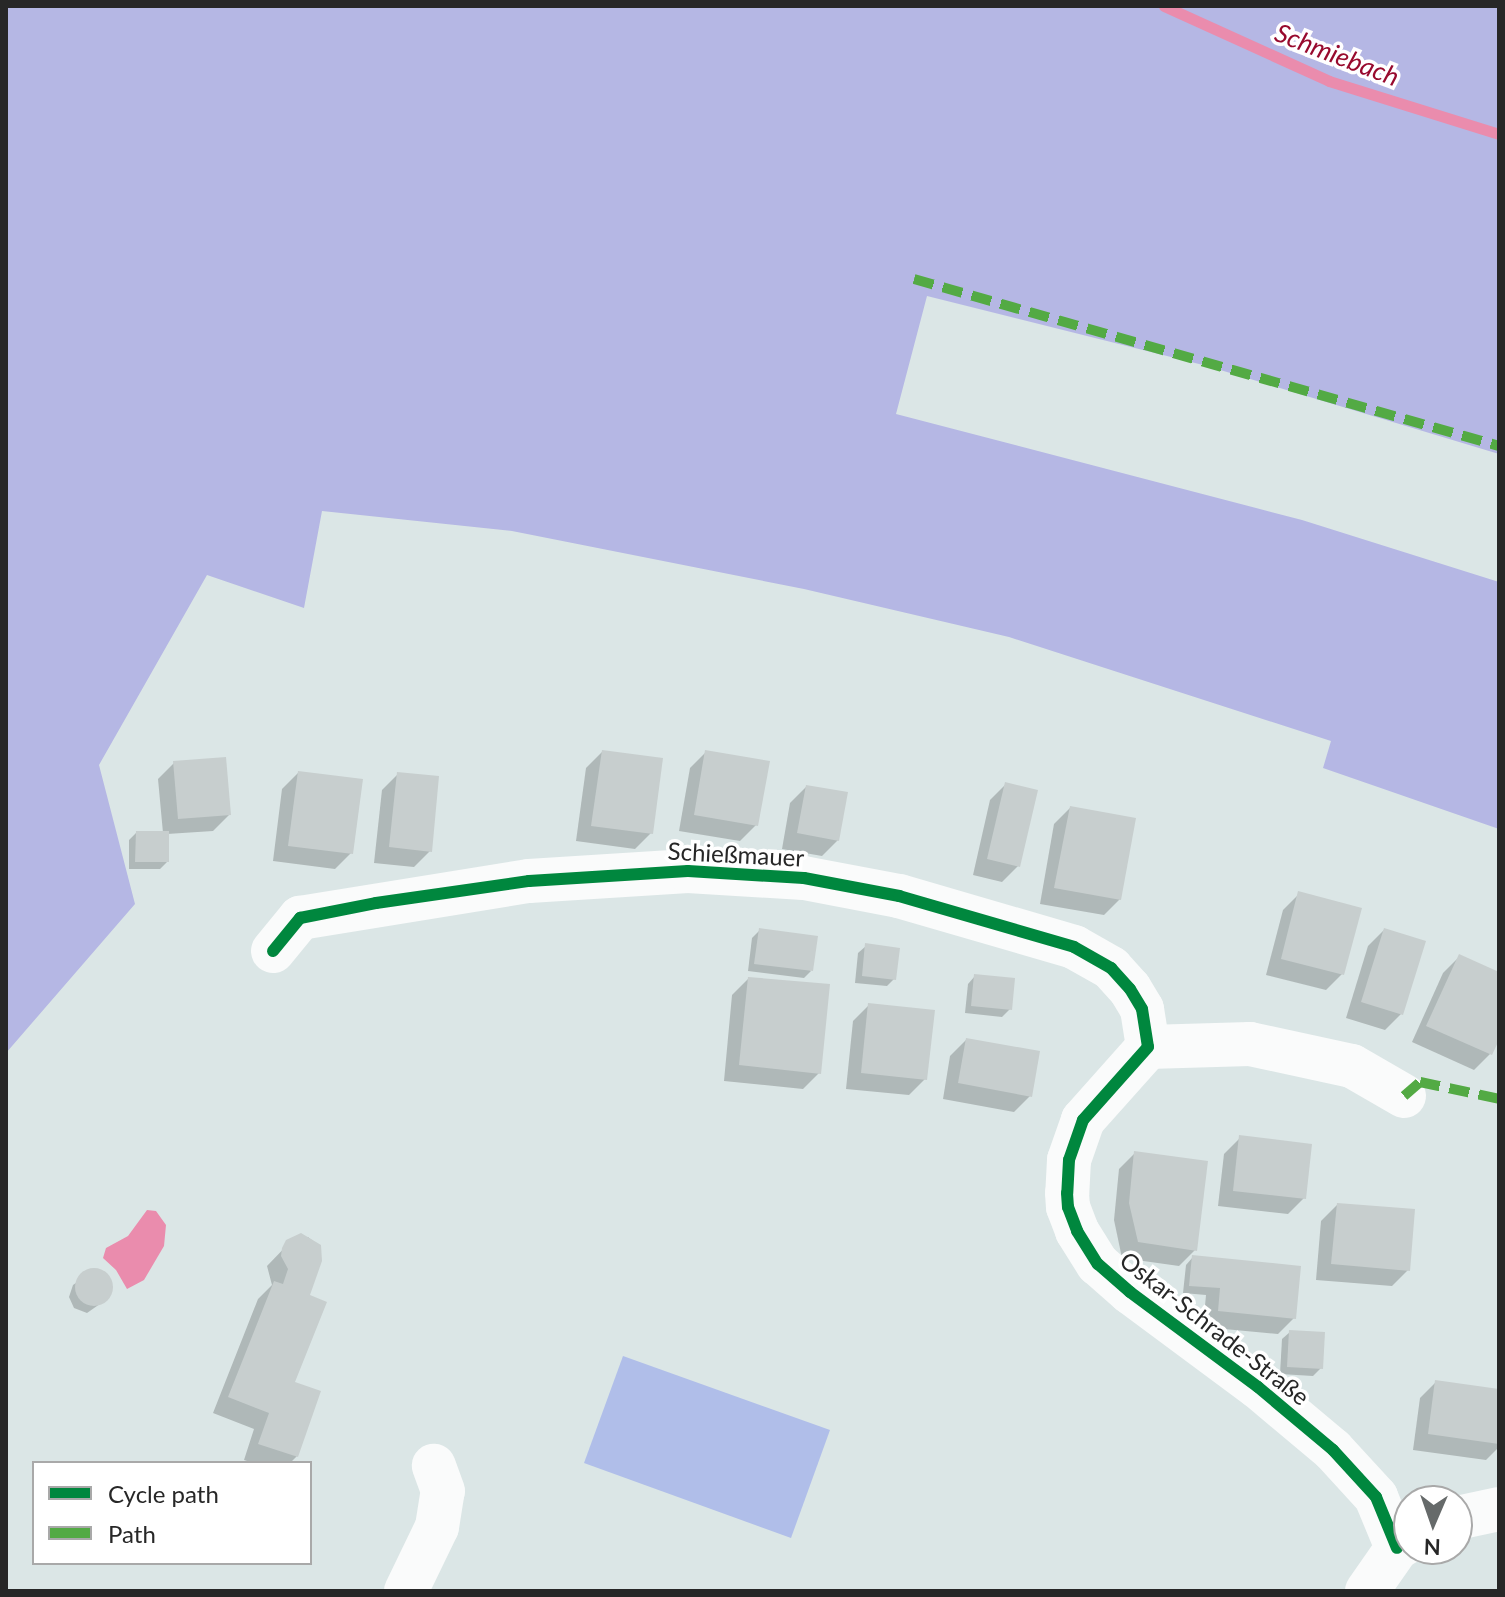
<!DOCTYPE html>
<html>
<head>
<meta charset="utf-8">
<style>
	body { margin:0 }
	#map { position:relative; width:1505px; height:1597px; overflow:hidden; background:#dbe6e6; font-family:Lato,sans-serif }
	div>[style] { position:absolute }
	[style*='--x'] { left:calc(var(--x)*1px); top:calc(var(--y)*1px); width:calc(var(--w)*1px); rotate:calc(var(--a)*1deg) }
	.green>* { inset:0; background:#b5b7e4 }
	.pitch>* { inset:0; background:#b0bee9 }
	.water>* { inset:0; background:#ea8cad }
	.shadow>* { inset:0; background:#0003 }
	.stream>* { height:11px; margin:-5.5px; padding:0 5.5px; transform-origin:5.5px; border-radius:5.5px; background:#ea8cad }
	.building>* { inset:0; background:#c7cece }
	.round { border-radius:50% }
	.minor>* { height:44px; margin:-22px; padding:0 22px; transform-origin:22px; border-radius:22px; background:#fafbfb }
	.quiet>* { height:10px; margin-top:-5px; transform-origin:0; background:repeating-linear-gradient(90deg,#53aa44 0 20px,transparent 0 30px) }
	.cycleway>* { height:12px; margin:-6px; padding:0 6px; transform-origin:6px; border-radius:6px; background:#00873e }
	span { translate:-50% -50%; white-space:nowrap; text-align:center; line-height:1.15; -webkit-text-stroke:7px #fff; paint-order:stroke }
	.street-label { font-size:24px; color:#272727 }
	.water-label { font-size:26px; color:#980a2e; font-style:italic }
	.frame { position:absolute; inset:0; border:8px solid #272727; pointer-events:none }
	.legend { position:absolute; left:32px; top:1461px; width:280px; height:104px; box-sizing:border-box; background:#fff; border:2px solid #a9a9a9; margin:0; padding:10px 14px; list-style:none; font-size:24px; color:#272727 }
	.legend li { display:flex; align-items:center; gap:16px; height:40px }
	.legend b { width:40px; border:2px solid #a9a9a9 }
	.north { position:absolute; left:1393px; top:1485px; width:80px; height:80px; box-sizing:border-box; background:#fff; border:2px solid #a9a9a9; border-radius:50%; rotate:182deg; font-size:22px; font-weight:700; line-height:32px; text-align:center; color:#272727 }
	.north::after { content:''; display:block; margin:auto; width:28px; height:36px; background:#666a6a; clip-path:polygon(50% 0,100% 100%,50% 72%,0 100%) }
</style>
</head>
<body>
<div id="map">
	<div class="green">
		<div style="clip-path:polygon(6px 6px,1499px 6px,1499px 454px,1207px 366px,927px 296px,896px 414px,1302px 520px,1499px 582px,1499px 829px,1323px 768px,1331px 741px,1009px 637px,804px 589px,512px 531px,322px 511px,304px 608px,207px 575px,99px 765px,135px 904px,6px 1053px)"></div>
	</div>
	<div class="pitch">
		<div style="clip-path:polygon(623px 1356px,830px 1430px,791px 1538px,584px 1463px)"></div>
	</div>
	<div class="water">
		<div style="clip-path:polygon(147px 1210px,156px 1211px,166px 1225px,164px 1246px,144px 1280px,127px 1289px,116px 1270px,103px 1258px,106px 1248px,128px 1236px)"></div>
	</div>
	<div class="shadow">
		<div style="clip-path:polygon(602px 752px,651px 833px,635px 849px,576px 841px,586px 768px)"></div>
		<div style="clip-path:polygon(706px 752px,756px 825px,740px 841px,679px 831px,690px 768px)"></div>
		<div style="clip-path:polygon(174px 763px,229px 815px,213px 831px,167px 834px,167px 862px,160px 869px,129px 869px,129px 840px,136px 833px,163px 833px,158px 779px)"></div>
		<div style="clip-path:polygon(298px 773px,351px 853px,335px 869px,273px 861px,282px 789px)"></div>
		<div style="clip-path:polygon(398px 774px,430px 851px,414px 867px,374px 863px,382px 790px)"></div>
		<div style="clip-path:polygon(1006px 784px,1018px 866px,1002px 882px,973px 875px,990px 800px)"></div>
		<div style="clip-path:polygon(806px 787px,838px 840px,822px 856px,782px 849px,790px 803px)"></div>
		<div style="clip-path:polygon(1070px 808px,1120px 899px,1104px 915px,1040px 904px,1054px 824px)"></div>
		<div style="clip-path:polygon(1299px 894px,1342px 974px,1326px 990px,1266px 975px,1283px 910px)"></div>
		<div style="clip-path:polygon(760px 930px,811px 971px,804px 978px,748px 971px,752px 938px)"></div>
		<div style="clip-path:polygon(1384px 930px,1401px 1014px,1385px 1030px,1346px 1018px,1368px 946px)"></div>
		<div style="clip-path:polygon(866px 946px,894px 979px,887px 986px,855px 983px,858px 953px)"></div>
		<div style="clip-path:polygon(1459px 957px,1499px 975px,1499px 1035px,1490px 1054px,1474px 1070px,1412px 1042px,1443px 973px)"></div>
		<div style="clip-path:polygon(975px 976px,1010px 1009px,1002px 1017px,965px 1013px,968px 984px)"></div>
		<div style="clip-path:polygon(748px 979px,819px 1073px,803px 1089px,724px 1081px,732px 995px)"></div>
		<div style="clip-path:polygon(869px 1005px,925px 1079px,909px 1095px,846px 1089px,853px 1021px)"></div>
		<div style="clip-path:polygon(966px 1040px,1030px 1096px,1014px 1112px,943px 1099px,950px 1056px)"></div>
		<div style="clip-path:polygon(1240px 1138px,1304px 1198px,1288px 1214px,1218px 1206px,1224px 1154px)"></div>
		<div style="clip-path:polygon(1135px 1153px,1195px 1250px,1179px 1266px,1122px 1258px,1114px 1220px,1119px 1169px)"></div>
		<div style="clip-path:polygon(1337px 1205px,1408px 1270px,1392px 1286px,1316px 1280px,1321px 1221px)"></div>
		<div style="clip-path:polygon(308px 1237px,319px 1246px,292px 1384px,297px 1456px,290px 1463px,253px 1463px,244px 1460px,254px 1429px,213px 1413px,258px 1299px,272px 1285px,267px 1266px,294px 1238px)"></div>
		<div style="clip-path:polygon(1193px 1257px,1294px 1318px,1278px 1334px,1203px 1327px,1206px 1295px,1183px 1293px,1186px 1265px)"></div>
		<div style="clip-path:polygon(93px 1271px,105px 1275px,111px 1286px,107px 1299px,87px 1313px,74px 1308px,69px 1297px,73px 1285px)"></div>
		<div style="clip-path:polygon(1290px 1332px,1321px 1368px,1313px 1376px,1280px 1374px,1282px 1339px)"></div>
		<div style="clip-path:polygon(1436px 1382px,1499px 1391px,1499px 1447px,1486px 1460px,1413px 1450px,1420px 1398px)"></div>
	</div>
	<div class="stream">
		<div style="--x:1164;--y:6;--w:181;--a:24.4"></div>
		<div style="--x:1329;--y:81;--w:178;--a:17.3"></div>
	</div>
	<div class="building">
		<div style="clip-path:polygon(602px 750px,663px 758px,653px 834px,591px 826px)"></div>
		<div style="clip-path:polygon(705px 750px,770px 761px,758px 826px,694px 815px)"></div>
		<div style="clip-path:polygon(226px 757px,231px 815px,178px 819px,173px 761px)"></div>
		<div style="clip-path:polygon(298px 771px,363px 779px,353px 854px,288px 846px)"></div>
		<div style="clip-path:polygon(397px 772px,439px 776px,432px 852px,389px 847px)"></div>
		<div style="clip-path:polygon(1005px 782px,1038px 790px,1020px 867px,987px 859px)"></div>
		<div style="clip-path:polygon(806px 785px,848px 792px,839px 841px,797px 833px)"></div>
		<div style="clip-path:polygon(1070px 806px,1136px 818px,1121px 900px,1054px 888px)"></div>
		<div style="clip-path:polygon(136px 831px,169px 831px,169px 862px,135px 862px)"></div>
		<div style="clip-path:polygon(1298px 891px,1362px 908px,1344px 975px,1281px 959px)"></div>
		<div style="clip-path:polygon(759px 928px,818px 936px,813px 971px,754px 964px)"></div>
		<div style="clip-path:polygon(1384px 928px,1426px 941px,1403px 1015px,1361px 1002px)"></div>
		<div style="clip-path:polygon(865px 943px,900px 948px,896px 980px,862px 976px)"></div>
		<div style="clip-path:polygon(1459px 954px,1499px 972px,1499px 1040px,1492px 1055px,1426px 1026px)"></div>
		<div style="clip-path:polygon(974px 974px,1015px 978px,1012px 1010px,971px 1006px)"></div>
		<div style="clip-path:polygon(748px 977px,830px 984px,821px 1074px,739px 1065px)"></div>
		<div style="clip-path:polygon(868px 1003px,935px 1010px,927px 1080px,861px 1073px)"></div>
		<div style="clip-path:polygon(966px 1038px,1040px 1051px,1032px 1097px,958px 1083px)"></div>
		<div style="clip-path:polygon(1239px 1135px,1312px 1144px,1306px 1199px,1233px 1191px)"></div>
		<div style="clip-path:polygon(1134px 1151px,1208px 1161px,1197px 1251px,1138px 1242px,1129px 1203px)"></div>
		<div style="clip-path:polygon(1337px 1203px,1415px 1209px,1410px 1271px,1331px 1264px)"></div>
		<div style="clip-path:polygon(301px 1233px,321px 1245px,322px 1261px,310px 1295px,327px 1302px,295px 1382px,321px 1391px,298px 1457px,258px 1444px,269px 1413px,228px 1397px,274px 1281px,283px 1284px,288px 1269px,281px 1256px,282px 1248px,286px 1240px)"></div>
		<div style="clip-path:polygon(1192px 1255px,1301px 1266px,1296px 1319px,1218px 1311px,1220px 1288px,1189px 1286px)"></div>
		<div class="round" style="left:75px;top:1268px;width:38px;height:38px"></div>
		<div style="clip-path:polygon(1289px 1330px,1325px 1332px,1323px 1369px,1287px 1367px)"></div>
		<div style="clip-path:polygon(1435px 1380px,1499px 1389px,1499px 1444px,1428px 1434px)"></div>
	</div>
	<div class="minor">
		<div style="--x:273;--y:951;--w:43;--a:-50.7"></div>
		<div style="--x:300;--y:918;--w:232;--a:-9.2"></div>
		<div style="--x:529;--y:881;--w:159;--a:-3.6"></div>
		<div style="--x:688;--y:871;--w:116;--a:3.5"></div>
		<div style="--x:804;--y:878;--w:97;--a:10.7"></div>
		<div style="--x:899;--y:896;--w:182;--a:16.2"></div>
		<div style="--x:1074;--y:947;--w:43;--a:29.6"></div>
		<div style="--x:1111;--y:968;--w:28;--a:48"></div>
		<div style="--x:1130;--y:989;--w:23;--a:59"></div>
		<div style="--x:1142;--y:1009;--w:38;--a:81"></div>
		<div style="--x:1148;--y:1047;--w:98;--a:131.7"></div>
		<div style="--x:1083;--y:1120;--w:42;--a:109.3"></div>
		<div style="--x:1069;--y:1160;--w:33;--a:93"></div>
		<div style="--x:1067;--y:1193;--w:14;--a:86"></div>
		<div style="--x:1068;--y:1207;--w:26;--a:69"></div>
		<div style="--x:1077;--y:1231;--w:39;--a:58"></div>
		<div style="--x:1098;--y:1264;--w:43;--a:41.2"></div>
		<div style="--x:1130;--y:1292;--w:159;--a:36.6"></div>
		<div style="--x:1258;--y:1387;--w:98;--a:40"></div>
		<div style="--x:1333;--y:1450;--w:64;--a:47.5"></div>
		<div style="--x:1376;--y:1497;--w:55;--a:67.6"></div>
		<div style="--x:1148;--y:1047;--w:102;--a:-1.7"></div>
		<div style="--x:1250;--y:1044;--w:104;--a:12.2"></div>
		<div style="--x:1352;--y:1066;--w:60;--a:30"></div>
		<div style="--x:1457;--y:1518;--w:43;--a:-12.1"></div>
		<div style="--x:406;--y:1591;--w:71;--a:-64.2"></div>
		<div style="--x:437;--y:1527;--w:36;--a:-81"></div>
		<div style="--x:443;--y:1491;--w:27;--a:-110"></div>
		<div style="--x:1367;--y:1591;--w:52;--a:-55.1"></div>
		<div style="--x:1397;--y:1548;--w:14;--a:-30"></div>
	</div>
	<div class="quiet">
		<div style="--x:914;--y:279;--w:608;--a:15.93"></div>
		<div style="--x:1404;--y:1096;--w:21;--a:-41"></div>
		<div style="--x:1420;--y:1082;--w:81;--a:12.1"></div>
	</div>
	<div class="cycleway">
		<div style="--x:273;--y:951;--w:43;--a:-50.7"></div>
		<div style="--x:300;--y:918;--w:77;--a:-11.2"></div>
		<div style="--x:376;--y:903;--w:155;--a:-8.2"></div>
		<div style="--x:529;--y:881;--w:159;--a:-3.6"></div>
		<div style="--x:688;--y:871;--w:116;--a:3.5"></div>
		<div style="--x:804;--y:878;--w:97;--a:10.7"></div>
		<div style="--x:899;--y:896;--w:182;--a:16.2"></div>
		<div style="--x:1074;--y:947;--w:43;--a:29.6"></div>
		<div style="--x:1111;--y:968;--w:28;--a:48"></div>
		<div style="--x:1130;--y:989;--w:23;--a:59"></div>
		<div style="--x:1142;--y:1009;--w:38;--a:81"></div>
		<div style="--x:1148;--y:1047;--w:98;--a:131.7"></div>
		<div style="--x:1083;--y:1120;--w:42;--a:109.3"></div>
		<div style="--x:1069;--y:1160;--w:33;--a:93"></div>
		<div style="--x:1067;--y:1193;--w:14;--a:86"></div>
		<div style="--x:1068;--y:1207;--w:26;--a:69"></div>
		<div style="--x:1077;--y:1231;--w:39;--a:58"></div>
		<div style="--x:1098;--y:1264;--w:43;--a:41.2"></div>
		<div style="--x:1130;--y:1292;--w:159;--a:36.6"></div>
		<div style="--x:1258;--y:1387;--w:98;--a:40"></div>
		<div style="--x:1333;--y:1450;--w:64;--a:47.5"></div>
		<div style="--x:1376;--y:1497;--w:55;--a:67.6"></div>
	</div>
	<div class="street-label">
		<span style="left:736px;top:854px;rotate:3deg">Schießmauer</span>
		<span style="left:1215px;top:1328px;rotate:38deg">Oskar-Schrade-Straße</span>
	</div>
	<div class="water-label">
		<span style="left:1337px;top:55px;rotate:21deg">Schmiebach</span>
	</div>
	<div class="frame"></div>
	<ul class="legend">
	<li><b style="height:10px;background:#00873e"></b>Cycle path</li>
	<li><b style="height:10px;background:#53aa44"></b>Path</li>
	</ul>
	<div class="north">N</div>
</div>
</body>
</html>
